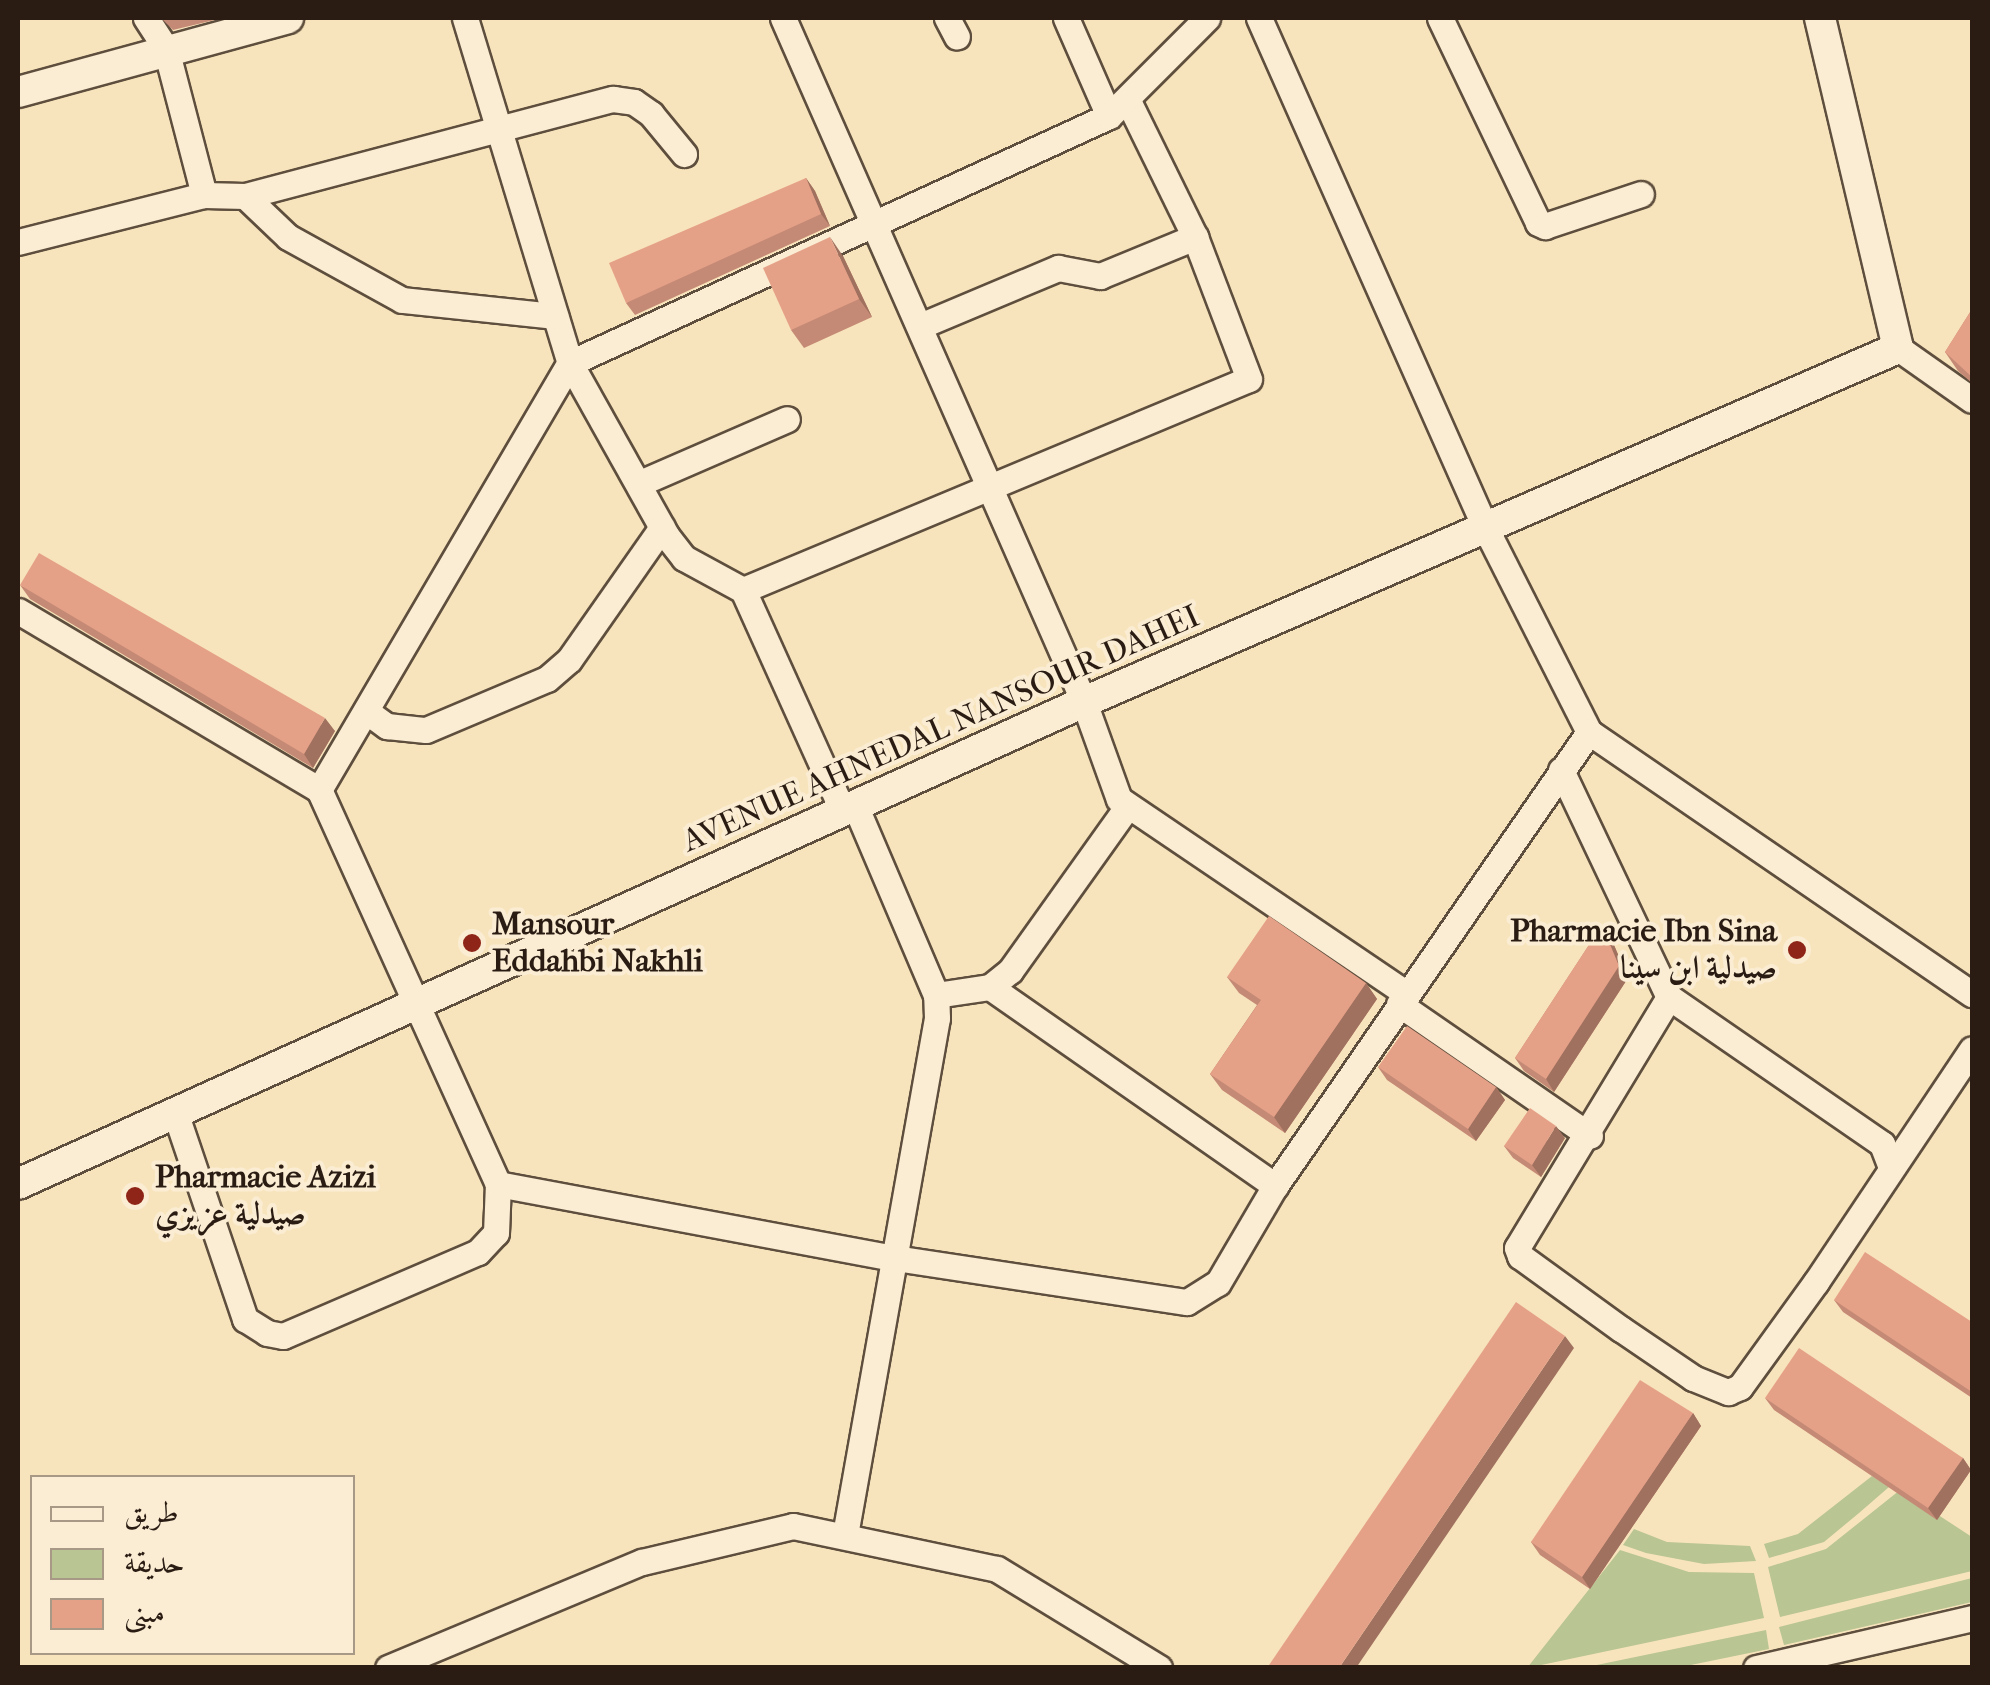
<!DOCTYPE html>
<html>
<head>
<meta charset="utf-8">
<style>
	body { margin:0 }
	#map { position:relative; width:1990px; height:1685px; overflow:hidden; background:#f8e4bc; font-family:"IM FELL French Canon",Amiri,serif }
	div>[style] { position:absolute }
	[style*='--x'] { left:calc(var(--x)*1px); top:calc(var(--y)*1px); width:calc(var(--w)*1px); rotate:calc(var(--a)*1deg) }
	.green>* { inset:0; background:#b9c593 }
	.roads { filter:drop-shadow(2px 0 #5e4e3d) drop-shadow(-2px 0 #5e4e3d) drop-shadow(0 2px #5e4e3d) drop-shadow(0 -2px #5e4e3d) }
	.minor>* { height:25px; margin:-12.5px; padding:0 12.5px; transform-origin:12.5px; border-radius:12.5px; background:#faedd3 }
	.tertiary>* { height:30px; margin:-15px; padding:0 15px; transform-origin:15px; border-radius:15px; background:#faedd3 }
	.wall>* { inset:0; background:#c58a75 }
	.shaded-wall>* { inset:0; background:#a0715f }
	.building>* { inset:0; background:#e5a188 }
	.dots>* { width:28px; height:28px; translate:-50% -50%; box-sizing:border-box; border:5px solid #faedd3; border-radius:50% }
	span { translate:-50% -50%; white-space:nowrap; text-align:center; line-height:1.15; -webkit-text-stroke:8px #faedd3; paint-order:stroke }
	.street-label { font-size:32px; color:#2a1c13 }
	.poi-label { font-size:32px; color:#2a1c13; font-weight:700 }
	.left { translate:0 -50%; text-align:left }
	.right { translate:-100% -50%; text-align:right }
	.frame { position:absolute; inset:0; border:20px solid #2a1c13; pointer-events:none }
	.legend { position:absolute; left:30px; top:1475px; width:325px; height:180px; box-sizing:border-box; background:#faedd3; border:2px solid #a79986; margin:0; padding:12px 18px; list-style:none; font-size:30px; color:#2a1c13 }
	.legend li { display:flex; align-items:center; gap:20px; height:50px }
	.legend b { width:50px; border:2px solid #a79986 }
</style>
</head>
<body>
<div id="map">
	<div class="green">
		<div style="clip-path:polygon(1872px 1476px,1889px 1487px,1859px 1513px,1824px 1542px,1769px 1558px,1764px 1544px,1798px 1534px)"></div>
		<div style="clip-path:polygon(1900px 1490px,1972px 1537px,1972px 1571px,1780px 1617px,1768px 1567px,1826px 1549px)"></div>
		<div style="clip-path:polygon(1634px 1529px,1667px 1542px,1750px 1546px,1756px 1561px,1704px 1564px,1646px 1553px,1623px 1545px)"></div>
		<div style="clip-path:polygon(1620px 1550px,1689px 1572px,1754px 1573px,1764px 1618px,1527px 1668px)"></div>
		<div style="clip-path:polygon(1972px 1578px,1972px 1602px,1784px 1645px,1779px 1627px)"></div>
		<div style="clip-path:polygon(1766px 1630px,1769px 1649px,1681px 1667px,1587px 1667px)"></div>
	</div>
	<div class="roads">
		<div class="minor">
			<div style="--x:146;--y:18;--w:37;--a:57"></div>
			<div style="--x:166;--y:49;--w:151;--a:75.4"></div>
			<div style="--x:465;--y:18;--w:361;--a:73.1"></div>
			<div style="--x:570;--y:363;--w:197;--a:60.8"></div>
			<div style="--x:666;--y:535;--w:29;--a:52"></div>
			<div style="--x:684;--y:558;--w:67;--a:28.5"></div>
			<div style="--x:743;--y:590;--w:243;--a:65.7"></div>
			<div style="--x:783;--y:18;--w:747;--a:66.25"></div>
			<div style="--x:1084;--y:702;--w:103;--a:70.2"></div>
			<div style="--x:1119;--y:799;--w:346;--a:34.1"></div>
			<div style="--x:947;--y:18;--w:21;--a:62"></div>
			<div style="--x:1066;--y:18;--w:107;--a:66.3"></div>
			<div style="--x:1259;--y:18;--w:555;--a:66.07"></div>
			<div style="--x:1484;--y:525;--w:232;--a:63.1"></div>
			<div style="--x:1589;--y:732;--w:464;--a:34.4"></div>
			<div style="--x:1440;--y:18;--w:227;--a:64.4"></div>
			<div style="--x:1538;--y:223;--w:8;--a:23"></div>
			<div style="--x:1545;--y:226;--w:101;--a:-18.4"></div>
			<div style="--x:245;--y:196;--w:59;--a:43.6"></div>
			<div style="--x:288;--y:237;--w:130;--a:28.9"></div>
			<div style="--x:402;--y:300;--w:154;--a:6"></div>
			<div style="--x:18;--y:242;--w:192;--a:-14.2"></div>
			<div style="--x:204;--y:195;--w:41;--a:1.4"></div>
			<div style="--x:245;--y:196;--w:381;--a:-14.8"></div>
			<div style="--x:613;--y:99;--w:21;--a:8"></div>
			<div style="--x:634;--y:102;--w:21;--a:35"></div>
			<div style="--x:651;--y:114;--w:52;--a:50.5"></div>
			<div style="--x:920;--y:326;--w:150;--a:-22.8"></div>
			<div style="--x:1058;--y:268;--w:43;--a:10.8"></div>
			<div style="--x:1100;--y:276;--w:103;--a:-22.3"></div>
			<div style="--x:1898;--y:348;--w:90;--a:35.1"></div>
			<div style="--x:640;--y:483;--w:160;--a:-23.5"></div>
			<div style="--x:743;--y:590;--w:548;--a:-22.64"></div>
			<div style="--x:1249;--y:379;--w:152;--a:-110.8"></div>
			<div style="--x:1195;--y:237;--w:149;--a:-116.2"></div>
			<div style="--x:18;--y:611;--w:350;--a:30.7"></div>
			<div style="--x:319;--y:790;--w:495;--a:-59.6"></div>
			<div style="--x:570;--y:363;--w:593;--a:-24.62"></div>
			<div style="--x:1109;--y:116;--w:139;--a:-45"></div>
			<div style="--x:366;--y:711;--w:26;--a:36"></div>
			<div style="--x:387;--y:726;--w:39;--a:6"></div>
			<div style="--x:426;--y:730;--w:131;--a:-22.9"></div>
			<div style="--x:547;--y:679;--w:29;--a:-41"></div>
			<div style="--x:569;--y:660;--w:162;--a:-55"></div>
			<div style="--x:1561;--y:770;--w:251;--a:64.6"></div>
			<div style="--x:1669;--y:997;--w:259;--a:34.6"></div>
			<div style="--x:1882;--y:1144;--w:26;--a:69"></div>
			<div style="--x:990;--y:987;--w:348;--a:34.9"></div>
			<div style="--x:936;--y:995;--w:55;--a:-8.4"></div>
			<div style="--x:990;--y:987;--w:26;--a:-39"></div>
			<div style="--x:1010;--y:971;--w:201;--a:-54.5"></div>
			<div style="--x:1669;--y:997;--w:293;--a:121.2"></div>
			<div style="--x:1517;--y:1248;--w:9;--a:69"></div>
			<div style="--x:1520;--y:1256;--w:125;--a:35.9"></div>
			<div style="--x:1621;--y:1329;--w:87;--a:34.2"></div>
			<div style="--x:1693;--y:1378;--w:38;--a:22"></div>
			<div style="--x:1728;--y:1392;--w:13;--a:-23"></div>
			<div style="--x:1740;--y:1387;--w:130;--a:-54.1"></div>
			<div style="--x:1816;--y:1282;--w:280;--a:-56.2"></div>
			<div style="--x:1399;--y:1004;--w:232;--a:34.6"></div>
			<div style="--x:175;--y:1112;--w:219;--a:71.3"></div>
			<div style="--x:245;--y:1319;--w:26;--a:32"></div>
			<div style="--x:267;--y:1333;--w:16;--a:11"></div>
			<div style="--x:283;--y:1336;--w:212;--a:-23.3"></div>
			<div style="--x:478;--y:1252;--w:26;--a:-47"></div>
			<div style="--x:496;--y:1233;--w:49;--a:-87.7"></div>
			<div style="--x:498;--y:1184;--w:433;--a:-114.4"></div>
			<div style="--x:498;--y:1184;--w:404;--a:10.6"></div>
			<div style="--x:895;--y:1258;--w:295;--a:8.6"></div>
			<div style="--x:1187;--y:1302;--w:36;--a:-32"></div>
			<div style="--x:1218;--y:1283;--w:113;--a:-59.6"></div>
			<div style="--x:1275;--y:1186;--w:552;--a:-55.33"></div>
			<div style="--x:845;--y:1535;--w:525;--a:-79.91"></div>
			<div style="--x:937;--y:1018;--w:23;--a:-92"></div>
			<div style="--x:936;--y:995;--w:207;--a:-113.1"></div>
			<div style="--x:388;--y:1668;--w:275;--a:-22.7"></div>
			<div style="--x:642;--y:1562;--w:155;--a:-13.4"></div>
			<div style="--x:793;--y:1526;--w:208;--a:11.9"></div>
			<div style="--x:997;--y:1569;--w:190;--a:31.4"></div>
			<div style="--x:1756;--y:1668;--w:222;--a:-13"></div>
		</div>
		<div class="tertiary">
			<div style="--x:18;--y:92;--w:280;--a:-15.3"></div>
			<div style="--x:18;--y:1184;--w:1170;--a:-24.33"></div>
			<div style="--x:1084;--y:702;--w:888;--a:-23.5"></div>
			<div style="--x:1898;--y:348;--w:339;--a:-103.3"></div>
		</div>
	</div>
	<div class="wall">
		<div style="clip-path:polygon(161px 18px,223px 18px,173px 30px)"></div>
		<div style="clip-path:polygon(806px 178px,815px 191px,830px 226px,635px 315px,626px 303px)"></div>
		<div style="clip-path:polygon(843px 256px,872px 317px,804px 348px,791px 330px)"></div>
		<div style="clip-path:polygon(1972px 309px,1972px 383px,1958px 371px,1945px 352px)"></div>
		<div style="clip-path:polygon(20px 585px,335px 731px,313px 768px,30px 599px)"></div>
		<div style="clip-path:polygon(1602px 925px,1611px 938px,1628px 978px,1554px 1092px,1524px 1071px,1515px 1058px)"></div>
		<div style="clip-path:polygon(1227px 977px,1366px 983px,1377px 999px,1285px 1133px,1222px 1090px,1210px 1074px,1257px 1005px,1239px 993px)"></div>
		<div style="clip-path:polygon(1378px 1067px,1496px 1087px,1505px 1100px,1476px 1141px,1387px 1080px)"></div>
		<div style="clip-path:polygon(1565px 1138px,1541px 1177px,1513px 1158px,1504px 1146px)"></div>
		<div style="clip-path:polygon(1834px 1300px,1972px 1322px,1972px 1398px,1843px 1312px)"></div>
		<div style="clip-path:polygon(1765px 1398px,1963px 1458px,1971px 1470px,1937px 1520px,1774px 1410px)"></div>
		<div style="clip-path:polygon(1693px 1413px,1701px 1426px,1590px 1589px,1540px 1555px,1531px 1542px)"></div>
	</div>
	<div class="shaded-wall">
		<div style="clip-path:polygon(806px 178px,815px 191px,830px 226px,821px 214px)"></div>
		<div style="clip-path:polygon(830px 237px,843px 256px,872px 317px,859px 299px)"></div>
		<div style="clip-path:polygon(325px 718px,335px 731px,313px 768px,304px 754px)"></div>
		<div style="clip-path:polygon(1602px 925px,1611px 938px,1628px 978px,1554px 1092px,1546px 1079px)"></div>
		<div style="clip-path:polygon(1366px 983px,1377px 999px,1285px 1133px,1274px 1117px)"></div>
		<div style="clip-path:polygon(1496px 1087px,1505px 1100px,1476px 1141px,1468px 1129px)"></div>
		<div style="clip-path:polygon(1556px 1126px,1565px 1138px,1541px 1177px,1532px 1165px)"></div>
		<div style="clip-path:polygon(1565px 1336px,1574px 1348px,1356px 1668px,1339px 1668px)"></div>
		<div style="clip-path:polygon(1693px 1413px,1701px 1426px,1590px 1589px,1582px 1577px)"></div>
		<div style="clip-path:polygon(1963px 1458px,1971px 1470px,1937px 1520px,1928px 1508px)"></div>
	</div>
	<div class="building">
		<div style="clip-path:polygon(806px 178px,821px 214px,626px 303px,609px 263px)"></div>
		<div style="clip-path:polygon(830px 237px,859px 299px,791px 330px,763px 268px)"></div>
		<div style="clip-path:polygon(1972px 309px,1972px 377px,1945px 352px)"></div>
		<div style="clip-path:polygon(39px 553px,325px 718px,304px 754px,20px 585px)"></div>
		<div style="clip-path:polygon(1269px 916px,1366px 983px,1274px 1117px,1210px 1074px,1261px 1000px,1227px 977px)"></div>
		<div style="clip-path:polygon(1602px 925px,1619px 966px,1546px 1079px,1515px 1058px)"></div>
		<div style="clip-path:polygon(1407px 1026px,1496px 1087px,1468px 1129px,1378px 1067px)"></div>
		<div style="clip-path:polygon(1530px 1108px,1556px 1126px,1532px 1165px,1504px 1146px)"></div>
		<div style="clip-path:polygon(1865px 1252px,1972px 1322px,1972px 1392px,1834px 1300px)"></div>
		<div style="clip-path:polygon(1516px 1302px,1565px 1336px,1339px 1668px,1267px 1668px)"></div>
		<div style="clip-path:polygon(1799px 1348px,1963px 1458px,1928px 1508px,1765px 1398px)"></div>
		<div style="clip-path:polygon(1640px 1380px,1693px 1413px,1582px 1577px,1531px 1542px)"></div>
	</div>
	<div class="dots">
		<div style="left:472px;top:943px;background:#8f2418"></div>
		<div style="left:1797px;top:950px;background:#8f2418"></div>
		<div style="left:135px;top:1196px;background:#8f2418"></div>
	</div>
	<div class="street-label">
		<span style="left:941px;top:729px;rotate:-24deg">AVENUE AHNEDAL NANSOUR DAHEI</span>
	</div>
	<div class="poi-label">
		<span class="left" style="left:492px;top:943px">Mansour<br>Eddahbi Nakhli</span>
		<span class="right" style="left:1777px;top:950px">Pharmacie Ibn Sina<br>صيدلية ابن سينا</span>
		<span class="left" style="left:155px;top:1196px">Pharmacie Azizi<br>صيدلية عزيزي</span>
	</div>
	<div class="frame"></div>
	<ul class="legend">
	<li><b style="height:12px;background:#faedd3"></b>طريق</li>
	<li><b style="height:28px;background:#b9c593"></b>حديقة</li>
	<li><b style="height:28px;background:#e5a188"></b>مبنى</li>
	</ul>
</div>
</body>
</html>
